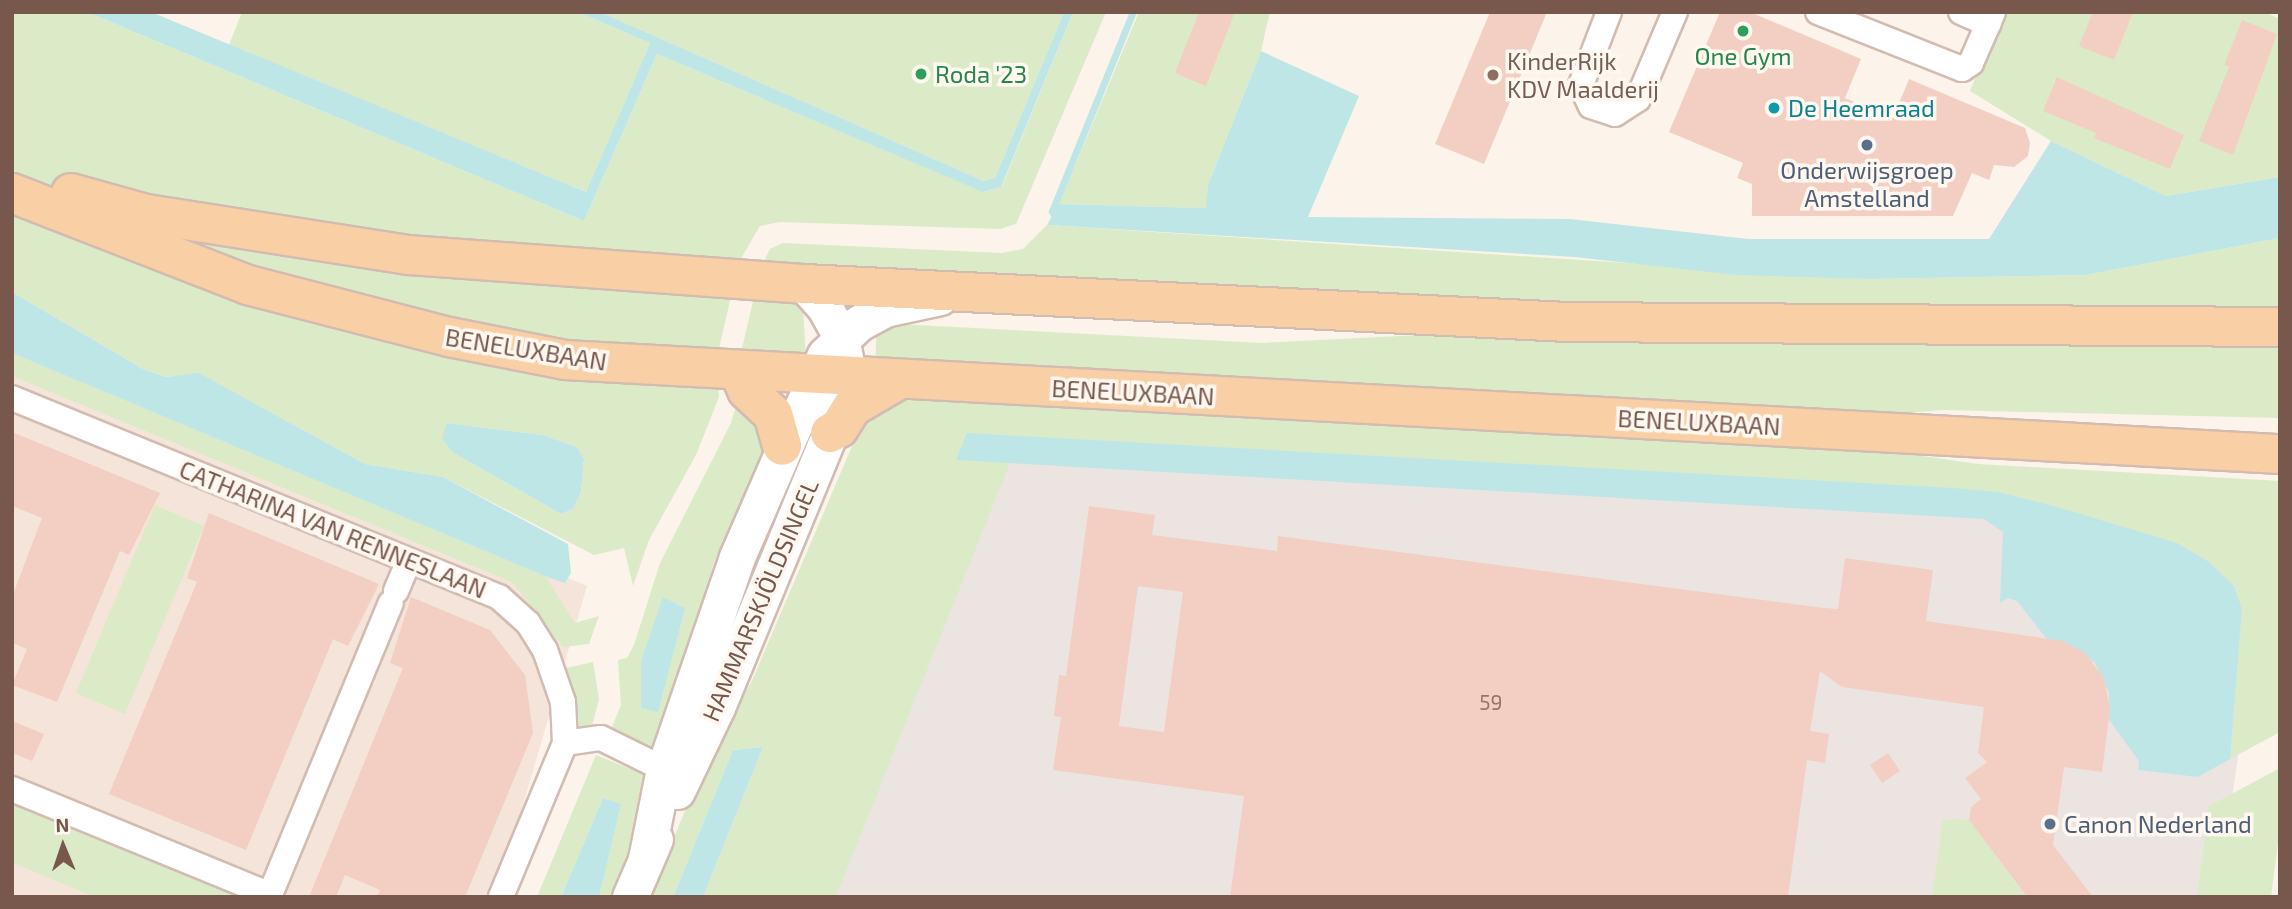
<!DOCTYPE html>
<html>
<head>
<meta charset="utf-8">
<style>
	body { margin:0 }
	#map { position:relative; width:2292px; height:909px; overflow:hidden; background:#fcf3eb; font-family:"Exo 2",sans-serif }
	div>[style] { position:absolute }
	[style*='--x'] { left:calc(var(--x)*1px); top:calc(var(--y)*1px); width:calc(var(--w)*1px); rotate:calc(var(--a)*1deg) }
	.residential>* { inset:0; background:#f4e4d9 }
	.industrial>* { inset:0; background:#ece4e0 }
	.green>* { inset:0; background:#dbebc8 }
	.water>* { inset:0; background:#bee6e7 }
	.stream>* { height:7px; margin:-3.5px; padding:0 3.5px; transform-origin:3.5px; border-radius:3.5px; background:#bee6e7 }
	.building>* { inset:0; background:#f2cfc2 }
	.roads { filter:drop-shadow(2px 0 #d2bcb2) drop-shadow(-2px 0 #d2bcb2) drop-shadow(0 2px #d2bcb2) drop-shadow(0 -2px #d2bcb2) }
	.street>* { height:24px; margin:-12px; padding:0 12px; transform-origin:12px; border-radius:12px; background:#fff }
	.secondary>* { height:35px; margin:-17.5px; padding:0 17.5px; transform-origin:17.5px; border-radius:17.5px; background:#fff }
	.primary>* { height:38px; margin:-19px; padding:0 19px; transform-origin:19px; border-radius:19px; background:#f9cfa5 }
	.dots>* { width:19px; height:19px; translate:-50% -50%; box-sizing:border-box; border:4px solid #fff8f1; border-radius:50% }
	span { translate:-50% -50%; white-space:nowrap; text-align:center; line-height:1.15; -webkit-text-stroke:7px #fff8f1; paint-order:stroke }
	.number-label { font-size:21px; color:#96756a }
	.number-label span { -webkit-text-stroke-width:0 }
	.leisure-label { font-size:24px; color:#27864d }
	.left { translate:0 -50%; text-align:left }
	.education-label { font-size:24px; color:#785e54 }
	.culture-label { font-size:24px; color:#0d838f }
	.service-label { font-size:24px; color:#4e5e75 }
	.street-label { font-size:24px; color:#78574d }
	.frame { position:absolute; inset:0; border:14px solid #78574d; pointer-events:none }
	.north { position:absolute; left:28px; top:811px; width:70px; height:70px; -webkit-text-stroke:5px #fff8f1; paint-order:stroke; rotate:358deg; font-size:19px; font-weight:700; line-height:28px; text-align:center; color:#78574d }
	.north::after { content:''; display:block; margin:auto; width:24px; height:32px; background:#78574d; clip-path:polygon(50% 0,100% 100%,50% 72%,0 100%) }
</style>
</head>
<body>
<div id="map">
	<div class="residential">
		<div style="clip-path:polygon(12px 346px,587px 586px,496px 897px,12px 897px)"></div>
	</div>
	<div class="industrial">
		<div style="clip-path:polygon(956px 418px,2277px 484px,2218px 897px,762px 897px)"></div>
	</div>
	<div class="green">
		<div style="clip-path:polygon(evenodd,12px 12px,87px 12px,584px 221px,657px 54px,984px 192px,1002px 186px,1073px 12px,1106px 12px,1016px 224px,1000px 229px,780px 222px,760px 226px,739px 262px,717px 357px,719px 397px,696px 455px,649px 540px,633px 586px,624px 548px,594px 555px,443px 477px,365px 464px,200px 374px,166px 377px,143px 369px,12px 292px,12px 12px,447px 423px,543px 435px,577px 447px,584px 459px,581px 492px,573px 509px,561px 514px,452px 452px,447px 423px)"></div>
		<div style="clip-path:polygon(242px 12px,578px 12px,650px 43px,586px 192px,229px 45px)"></div>
		<div style="clip-path:polygon(600px 12px,1064px 12px,995px 178px,984px 181px)"></div>
		<div style="clip-path:polygon(1139px 12px,1270px 12px,1261px 51px,1208px 185px,1207px 208px,1059px 204px)"></div>
		<div style="clip-path:polygon(2002px 12px,2264px 12px,2280px 19px,2280px 177px,2166px 196px,2051px 141px,1970px 91px)"></div>
		<div style="clip-path:polygon(1047px 225px,1870px 279px,2086px 275px,2280px 238px,2280px 308px,1542px 306px,761px 267px,770px 249px,783px 243px,1001px 253px,1023px 249px)"></div>
		<div style="clip-path:polygon(754px 297px,791px 300px,803px 307px,806px 359px,739px 361px)"></div>
		<div style="clip-path:polygon(877px 323px,1262px 343px,1420px 335px,2280px 341px,2280px 418px,1944px 410px,1859px 416px,875px 366px)"></div>
		<div style="clip-path:polygon(12px 353px,545px 576px,575px 623px,599px 616px,589px 644px,563px 647px,512px 582px,12px 376px)"></div>
		<div style="clip-path:polygon(903px 398px,1825px 442px,1978px 464px,2280px 481px,2280px 732px,2230px 759px,2242px 610px,2177px 543px,1998px 492px,968px 433px,957px 460px,1010px 463px,836px 897px,703px 897px,763px 747px,733px 750px,673px 897px,650px 897px,708px 754px,751px 683px,858px 432px,878px 411px)"></div>
		<div style="clip-path:polygon(738px 399px,753px 408px,766px 449px,714px 562px,659px 742px,651px 753px,608px 737px,621px 705px,618px 660px,627px 658px,634px 645px,660px 563px,731px 423px)"></div>
		<div style="clip-path:polygon(155px 505px,204px 526px,125px 714px,76px 693px)"></div>
		<div style="clip-path:polygon(593px 662px,599px 699px,591px 730px,574px 724px,566px 668px)"></div>
		<div style="clip-path:polygon(596px 755px,665px 783px,618px 897px,599px 897px,620px 804px,603px 798px,561px 897px,537px 897px)"></div>
		<div style="clip-path:polygon(2280px 768px,2280px 827px,2271px 897px,2197px 897px,2209px 806px)"></div>
		<div style="clip-path:polygon(12px 800px,246px 897px,94px 897px,12px 862px)"></div>
		<div style="clip-path:polygon(1958px 819px,1969px 820px,2026px 897px,1932px 897px,1943px 820px)"></div>
	</div>
	<div class="water">
		<div style="clip-path:polygon(87px 12px,151px 12px,586px 192px,650px 43px,578px 12px,600px 12px,984px 181px,995px 178px,1064px 12px,1073px 12px,1001px 187px,983px 192px,657px 54px,584px 221px)"></div>
		<div style="clip-path:polygon(1261px 51px,1359px 96px,1308px 217px,1570px 219px,1748px 239px,1989px 239px,2051px 141px,2166px 196px,2280px 177px,2280px 238px,2086px 275px,1870px 279px,1737px 275px,1574px 257px,1047px 225px,1059px 204px,1206px 208px,1208px 185px)"></div>
		<div style="clip-path:polygon(12px 292px,143px 369px,166px 377px,199px 373px,365px 464px,443px 477px,568px 544px,571px 573px,565px 583px,545px 576px,12px 353px)"></div>
		<div style="clip-path:polygon(447px 423px,543px 435px,577px 447px,584px 459px,581px 492px,573px 509px,561px 514px,452px 452px,442px 438px)"></div>
		<div style="clip-path:polygon(967px 433px,1953px 488px,1998px 492px,2054px 506px,2177px 543px,2209px 562px,2234px 586px,2242px 609px,2230px 759px,2198px 777px,2138px 770px,2139px 761px,2109px 720px,2109px 693px,2095px 663px,2064px 642px,2046px 638px,2017px 601px,2008px 598px,2000px 603px,2003px 532px,1984px 519px,956px 460px)"></div>
		<div style="clip-path:polygon(663px 597px,685px 608px,658px 712px,641px 708px,641px 661px)"></div>
		<div style="clip-path:polygon(763px 747px,703px 897px,673px 897px,733px 750px)"></div>
		<div style="clip-path:polygon(603px 798px,621px 804px,599px 897px,561px 897px)"></div>
	</div>
	<div class="stream">
		<div style="--x:1055;--y:217;--w:7;--a:-117"></div>
		<div style="--x:1052;--y:211;--w:215;--a:-67.9"></div>
	</div>
	<div class="building">
		<div style="clip-path:polygon(1199px 12px,1235px 12px,1206px 86px,1175px 73px)"></div>
		<div style="clip-path:polygon(1490px 12px,1547px 12px,1484px 164px,1435px 144px)"></div>
		<div style="clip-path:polygon(1720px 12px,1750px 12px,1861px 59px,1845px 98px,1893px 118px,1909px 79px,2025px 128px,2030px 143px,2028px 156px,2014px 167px,1994px 165px,1989px 180px,1972px 173px,1953px 216px,1752px 216px,1752px 184px,1737px 178px,1743px 163px,1669px 132px)"></div>
		<div style="clip-path:polygon(2093px 12px,2133px 12px,2114px 60px,2079px 46px)"></div>
		<div style="clip-path:polygon(2242px 20px,2277px 34px,2233px 155px,2199px 141px,2229px 67px,2224px 65px)"></div>
		<div style="clip-path:polygon(2057px 77px,2184px 135px,2170px 169px,2094px 138px,2096px 133px,2043px 111px)"></div>
		<div style="clip-path:polygon(12px 432px,160px 493px,129px 555px,120px 551px,57px 702px,12px 685px,27px 649px,12px 643px,12px 597px,42px 518px,12px 506px)"></div>
		<div style="clip-path:polygon(evenodd,1089px 506px,1155px 515px,1152px 535px,1277px 551px,1278px 536px,1824px 608px,1838px 609px,1845px 558px,1933px 570px,1926px 621px,2063px 641px,2085px 653px,2104px 678px,2110px 709px,2102px 772px,2064px 767px,2053px 845px,2093px 897px,2027px 897px,1969px 820px,1971px 807px,1981px 799px,1965px 778px,1987px 762px,1978px 753px,1984px 707px,1842px 687px,1820px 671px,1810px 731px,1829px 734px,1825px 763px,1807px 760px,1788px 897px,1230px 897px,1244px 796px,1053px 770px,1061px 717px,1054px 716px,1059px 675px,1066px 676px,1089px 506px,1138px 586px,1183px 592px,1164px 732px,1119px 726px,1138px 586px)"></div>
		<div style="clip-path:polygon(209px 513px,379px 584px,348px 646px,333px 639px,246px 850px,109px 794px,197px 582px,187px 578px)"></div>
		<div style="clip-path:polygon(411px 597px,490px 630px,525px 675px,533px 733px,465px 897px,377px 897px,380px 890px,345px 875px,336px 897px,309px 897px,403px 668px,390px 663px)"></div>
		<div style="clip-path:polygon(12px 721px,44px 734px,32px 761px,12px 753px)"></div>
		<div style="clip-path:polygon(1888px 753px,1900px 771px,1882px 783px,1870px 765px)"></div>
	</div>
	<div class="roads">
		<div class="street">
			<div style="--x:1609;--y:12;--w:78;--a:111"></div>
			<div style="--x:1581;--y:85;--w:23;--a:65"></div>
			<div style="--x:1591;--y:106;--w:25;--a:18"></div>
			<div style="--x:1615;--y:114;--w:27;--a:-33"></div>
			<div style="--x:1638;--y:99;--w:95;--a:-67"></div>
			<div style="--x:1818;--y:12;--w:155;--a:21.6"></div>
			<div style="--x:1962;--y:69;--w:11;--a:-34"></div>
			<div style="--x:1971;--y:63;--w:43;--a:-66.4"></div>
			<div style="--x:1961;--y:12;--w:30;--a:24"></div>
			<div style="--x:1988;--y:24;--w:13;--a:-67"></div>
			<div style="--x:12;--y:398;--w:526;--a:22.23"></div>
			<div style="--x:499;--y:597;--w:39;--a:42"></div>
			<div style="--x:528;--y:623;--w:32;--a:58"></div>
			<div style="--x:545;--y:650;--w:55;--a:70.9"></div>
			<div style="--x:563;--y:702;--w:41;--a:87.2"></div>
			<div style="--x:565;--y:743;--w:167;--a:112.6"></div>
			<div style="--x:396;--y:591;--w:33;--a:-67"></div>
			<div style="--x:565;--y:743;--w:36;--a:-8"></div>
			<div style="--x:601;--y:738;--w:86;--a:26.3"></div>
			<div style="--x:12;--y:789;--w:279;--a:22.3"></div>
			<div style="--x:269;--y:897;--w:318;--a:-67.5"></div>
		</div>
		<div class="secondary">
			<div style="--x:804;--y:284;--w:30;--a:48"></div>
			<div style="--x:824;--y:306;--w:35;--a:61"></div>
			<div style="--x:841;--y:337;--w:21;--a:79"></div>
			<div style="--x:677;--y:791;--w:93;--a:-64.5"></div>
			<div style="--x:717;--y:707;--w:296;--a:-67.6"></div>
			<div style="--x:830;--y:433;--w:9;--a:-117"></div>
			<div style="--x:826;--y:425;--w:18;--a:-68"></div>
			<div style="--x:646;--y:859;--w:92;--a:-78.7"></div>
			<div style="--x:664;--y:769;--w:224;--a:-71"></div>
			<div style="--x:737;--y:557;--w:220;--a:-66.5"></div>
			<div style="--x:825;--y:355;--w:47;--a:-43.3"></div>
			<div style="--x:859;--y:323;--w:30;--a:-28"></div>
			<div style="--x:885;--y:309;--w:56;--a:-12.3"></div>
			<div style="--x:630;--y:897;--w:63;--a:-66.7"></div>
		</div>
		<div class="primary">
			<div style="--x:12;--y:193;--w:253;--a:21.3"></div>
			<div style="--x:248;--y:285;--w:208;--a:14.5"></div>
			<div style="--x:449;--y:337;--w:118;--a:11.2"></div>
			<div style="--x:565;--y:360;--w:1718;--a:3.14"></div>
			<div style="--x:71;--y:193;--w:78;--a:15.6"></div>
			<div style="--x:146;--y:214;--w:266;--a:8.9"></div>
			<div style="--x:409;--y:255;--w:396;--a:4.2"></div>
			<div style="--x:804;--y:284;--w:765;--a:2.85"></div>
			<div style="--x:1568;--y:322;--w:712;--a:0.4"></div>
			<div style="--x:739;--y:372;--w:20;--a:66"></div>
			<div style="--x:747;--y:390;--w:35;--a:43"></div>
			<div style="--x:773;--y:414;--w:33;--a:74"></div>
			<div style="--x:830;--y:433;--w:10;--a:-29"></div>
			<div style="--x:839;--y:428;--w:25;--a:-58"></div>
			<div style="--x:852;--y:407;--w:56;--a:-30.3"></div>
		</div>
	</div>
	<div class="dots">
		<div style="left:1743px;top:31px;background:#2e9e5b"></div>
		<div style="left:921px;top:74px;background:#2e9e5b"></div>
		<div style="left:1493px;top:75px;background:#8d6e63"></div>
		<div style="left:1774px;top:108px;background:#0f9aa8"></div>
		<div style="left:1867px;top:145px;background:#5c6f8a"></div>
		<div style="left:2050px;top:824px;background:#5c6f8a"></div>
	</div>
	<div class="number-label">
		<span style="left:1491px;top:702px">59</span>
	</div>
	<div class="leisure-label">
		<span style="left:1743px;top:56px">One Gym</span>
		<span class="left" style="left:935px;top:74px">Roda '23</span>
	</div>
	<div class="education-label">
		<span class="left" style="left:1507px;top:75px">KinderRijk<br>KDV Maalderij</span>
	</div>
	<div class="culture-label">
		<span class="left" style="left:1788px;top:108px">De Heemraad</span>
	</div>
	<div class="service-label">
		<span style="left:1867px;top:184px">Onderwijsgroep<br>Amstelland</span>
		<span class="left" style="left:2064px;top:824px">Canon Nederland</span>
	</div>
	<div class="street-label">
		<span style="left:526px;top:349px;rotate:9deg">BENELUXBAAN</span>
		<span style="left:1133px;top:392px;rotate:3deg">BENELUXBAAN</span>
		<span style="left:1699px;top:422px;rotate:3deg">BENELUXBAAN</span>
		<span style="left:333px;top:529px;rotate:22deg">CATHARINA VAN RENNESLAAN</span>
		<span style="left:760px;top:600px;rotate:-67deg">HAMMARSKJÖLDSINGEL</span>
	</div>
	<div class="frame"></div>
	<div class="north">N</div>
</div>
</body>
</html>
